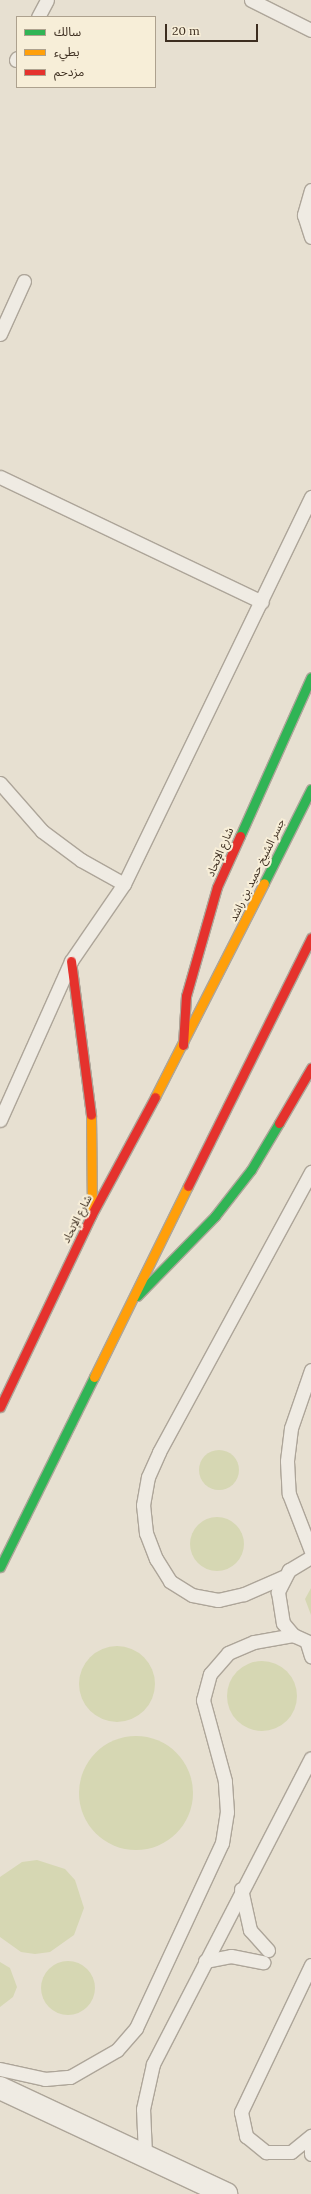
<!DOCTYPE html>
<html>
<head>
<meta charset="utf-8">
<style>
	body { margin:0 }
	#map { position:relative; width:311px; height:2194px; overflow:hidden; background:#e7e0d1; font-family:Lora,"Noto Sans Arabic",serif }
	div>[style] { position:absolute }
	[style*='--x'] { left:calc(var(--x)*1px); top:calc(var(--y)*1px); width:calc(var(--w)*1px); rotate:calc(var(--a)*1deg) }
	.green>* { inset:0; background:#d6d7b3 }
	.round { border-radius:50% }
	.roads { filter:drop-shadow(1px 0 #ada599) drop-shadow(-1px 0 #ada599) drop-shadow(0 1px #ada599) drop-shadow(0 -1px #ada599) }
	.lane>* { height:13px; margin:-6.5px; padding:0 6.5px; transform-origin:6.5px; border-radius:6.5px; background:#efebe3 }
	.street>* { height:22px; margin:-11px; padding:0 11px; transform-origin:11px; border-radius:11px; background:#efebe3 }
	.fast>* { height:9px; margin:-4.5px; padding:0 4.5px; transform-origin:4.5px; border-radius:4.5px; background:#30b455 }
	.slow>* { height:9px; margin:-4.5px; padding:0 4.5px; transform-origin:4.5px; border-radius:4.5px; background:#ff9f0a }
	.jam>* { height:9px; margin:-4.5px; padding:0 4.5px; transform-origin:4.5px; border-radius:4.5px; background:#e5322d }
	span { translate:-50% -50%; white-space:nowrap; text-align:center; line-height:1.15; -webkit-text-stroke:4px #f7eed8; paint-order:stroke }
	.street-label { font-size:11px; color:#3d2e20 }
	.legend { position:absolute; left:16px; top:16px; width:140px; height:72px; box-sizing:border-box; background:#f7eed8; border:1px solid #ada18e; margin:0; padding:5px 7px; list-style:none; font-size:12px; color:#3d2e20 }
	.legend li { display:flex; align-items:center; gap:8px; height:20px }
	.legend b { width:20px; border:1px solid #ada18e }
	.scale { position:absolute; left:165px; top:24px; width:93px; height:18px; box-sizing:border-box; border:2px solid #3d2e20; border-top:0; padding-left:5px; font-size:12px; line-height:14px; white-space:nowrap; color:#3d2e20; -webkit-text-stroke:3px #f7eed8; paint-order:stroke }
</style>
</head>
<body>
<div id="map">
	<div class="green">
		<div class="round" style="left:199px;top:1450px;width:40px;height:40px"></div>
		<div class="round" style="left:190px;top:1517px;width:54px;height:54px"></div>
		<div style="clip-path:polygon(311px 1588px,311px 1615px,305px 1599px)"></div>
		<div class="round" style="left:79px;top:1646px;width:76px;height:76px"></div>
		<div class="round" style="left:227px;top:1661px;width:70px;height:70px"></div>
		<div class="round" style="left:79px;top:1736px;width:114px;height:114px"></div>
		<div style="clip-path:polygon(37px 1860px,65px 1869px,75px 1880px,84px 1908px,74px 1935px,50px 1952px,35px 1954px,21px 1952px,0 1937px,0 1877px,22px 1862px)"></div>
		<div class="round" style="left:41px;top:1961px;width:54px;height:54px"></div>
		<div style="clip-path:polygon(0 1962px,10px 1968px,17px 1987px,13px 1997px,0 2007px)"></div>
	</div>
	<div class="roads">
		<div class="lane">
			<div style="--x:251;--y:0;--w:67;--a:26.6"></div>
			<div style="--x:38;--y:17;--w:19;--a:-62"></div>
			<div style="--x:16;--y:60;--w:2;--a:-63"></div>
			<div style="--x:311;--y:190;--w:26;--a:106"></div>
			<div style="--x:304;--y:215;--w:23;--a:72"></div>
			<div style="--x:0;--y:334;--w:58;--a:-65.6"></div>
			<div style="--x:0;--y:477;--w:290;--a:25.5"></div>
			<div style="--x:0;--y:783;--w:64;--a:48.8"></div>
			<div style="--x:42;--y:831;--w:49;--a:36.6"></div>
			<div style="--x:81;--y:860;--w:49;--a:29.2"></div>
			<div style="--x:0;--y:1120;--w:174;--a:-65.9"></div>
			<div style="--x:71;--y:961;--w:93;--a:-55.5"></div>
			<div style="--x:124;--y:884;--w:430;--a:-64.2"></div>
			<div style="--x:311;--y:1370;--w:61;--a:109"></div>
			<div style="--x:291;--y:1428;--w:33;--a:97"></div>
			<div style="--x:287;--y:1461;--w:33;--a:87"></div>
			<div style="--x:289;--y:1494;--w:61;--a:68.9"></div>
			<div style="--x:311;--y:1557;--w:26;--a:149"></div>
			<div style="--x:289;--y:1570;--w:25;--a:117"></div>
			<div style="--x:278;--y:1592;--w:31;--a:81"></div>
			<div style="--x:283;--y:1623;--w:16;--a:50"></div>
			<div style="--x:293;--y:1635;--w:20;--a:24"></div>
			<div style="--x:283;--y:1577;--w:43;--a:156.4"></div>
			<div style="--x:244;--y:1594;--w:27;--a:167"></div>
			<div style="--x:218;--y:1600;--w:26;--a:-169"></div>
			<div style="--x:192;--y:1595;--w:26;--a:-148"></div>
			<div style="--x:170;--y:1581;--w:26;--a:-122"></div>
			<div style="--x:156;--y:1559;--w:28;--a:-111"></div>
			<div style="--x:146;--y:1533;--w:28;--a:-96"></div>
			<div style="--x:143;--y:1505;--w:28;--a:-80"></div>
			<div style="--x:148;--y:1477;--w:27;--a:-66"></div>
			<div style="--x:159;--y:1452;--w:319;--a:-61.5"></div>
			<div style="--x:307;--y:1643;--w:14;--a:73"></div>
			<div style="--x:241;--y:1889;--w:42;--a:77.6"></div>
			<div style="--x:250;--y:1930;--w:27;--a:48"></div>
			<div style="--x:205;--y:1961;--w:26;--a:-11"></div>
			<div style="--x:231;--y:1956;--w:33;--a:11"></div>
			<div style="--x:311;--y:1965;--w:163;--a:115.5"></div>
			<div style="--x:241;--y:2112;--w:25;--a:78"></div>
			<div style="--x:246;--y:2136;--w:26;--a:39"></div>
			<div style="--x:266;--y:2152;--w:25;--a:0"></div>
			<div style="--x:291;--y:2152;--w:26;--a:-39"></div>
			<div style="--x:0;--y:2069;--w:46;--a:12.5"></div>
			<div style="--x:45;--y:2079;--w:25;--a:-5"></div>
			<div style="--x:70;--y:2077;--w:54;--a:-29.9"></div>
			<div style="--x:117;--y:2050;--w:29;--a:-49"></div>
			<div style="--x:136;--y:2028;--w:204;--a:-65.1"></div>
			<div style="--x:222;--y:1843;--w:31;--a:-81"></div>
			<div style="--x:227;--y:1812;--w:31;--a:-94"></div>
			<div style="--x:225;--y:1781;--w:84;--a:-105.2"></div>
			<div style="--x:203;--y:1700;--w:27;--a:-75"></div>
			<div style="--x:210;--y:1674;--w:28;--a:-49"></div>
			<div style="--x:228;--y:1653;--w:28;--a:-23"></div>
			<div style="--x:254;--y:1642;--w:40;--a:-10"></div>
			<div style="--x:311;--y:2137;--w:17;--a:90"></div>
			<div style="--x:145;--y:2154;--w:45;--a:-92.5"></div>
			<div style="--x:143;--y:2109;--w:46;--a:-77.5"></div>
			<div style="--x:153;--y:2064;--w:344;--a:-62.7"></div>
		</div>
		<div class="street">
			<div style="--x:0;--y:2088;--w:250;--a:25.1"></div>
		</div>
		<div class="fast">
			<div style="--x:240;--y:836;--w:174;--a:-65.9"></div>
			<div style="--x:264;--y:883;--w:105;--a:-63.4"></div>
			<div style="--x:137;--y:1296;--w:112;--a:-45.7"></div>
			<div style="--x:215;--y:1216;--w:58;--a:-52"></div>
			<div style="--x:251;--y:1170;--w:55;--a:-59.2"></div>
			<div style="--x:0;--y:1567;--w:212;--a:-63.7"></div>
		</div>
		<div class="slow">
			<div style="--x:155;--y:1097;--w:240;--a:-63"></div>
			<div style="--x:91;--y:1115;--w:94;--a:89.4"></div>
			<div style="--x:94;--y:1377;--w:213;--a:-63.8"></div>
		</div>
		<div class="jam">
			<div style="--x:71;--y:961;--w:155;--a:82.6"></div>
			<div style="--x:183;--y:1045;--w:49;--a:-86.5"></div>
			<div style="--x:186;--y:996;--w:113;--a:-74.1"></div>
			<div style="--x:217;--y:887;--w:56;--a:-65.7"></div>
			<div style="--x:279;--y:1123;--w:64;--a:-59.8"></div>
			<div style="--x:188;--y:1186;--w:277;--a:-63.6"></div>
			<div style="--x:0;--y:1407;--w:212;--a:-64.5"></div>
			<div style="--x:91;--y:1216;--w:135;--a:-61.7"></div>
		</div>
	</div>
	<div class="street-label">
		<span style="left:220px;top:852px;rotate:-67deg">شارع الإتحاد</span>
		<span style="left:257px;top:870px;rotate:-64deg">جسر الشيخ حميد بن راشد</span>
		<span style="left:77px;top:1219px;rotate:-63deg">شارع الإتحاد</span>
	</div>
	<ul class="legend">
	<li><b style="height:5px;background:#30b455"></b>سالك</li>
	<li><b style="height:5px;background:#ff9f0a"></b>بطيء</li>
	<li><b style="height:5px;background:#e5322d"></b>مزدحم</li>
	</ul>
	<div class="scale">20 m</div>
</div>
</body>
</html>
